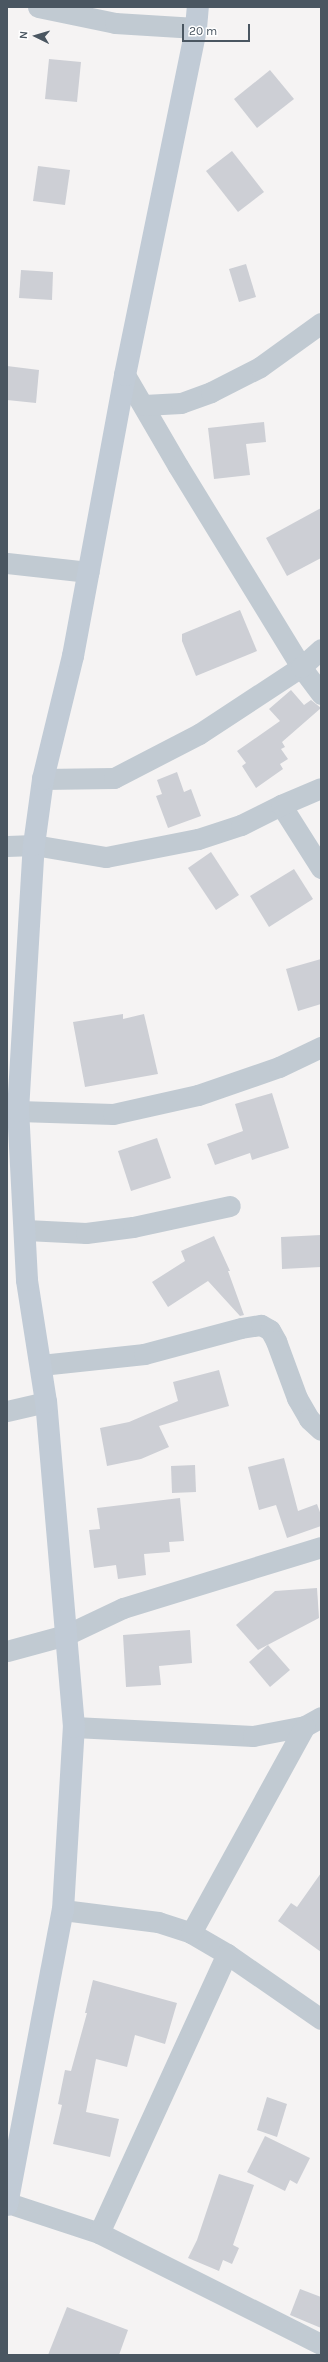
<!DOCTYPE html>
<html>
<head>
<meta charset="utf-8">
<style>
	body { margin:0 }
	#map { position:relative; width:328px; height:2362px; overflow:hidden; background:#f5f3f3; font-family:Karla,sans-serif }
	div>[style] { position:absolute }
	[style*='--x'] { left:calc(var(--x)*1px); top:calc(var(--y)*1px); width:calc(var(--w)*1px); rotate:calc(var(--a)*1deg) }
	.building>* { inset:0; background:#cdcfd5 }
	.street>* { height:21px; margin:-10.5px; padding:0 10.5px; transform-origin:10.5px; border-radius:10.5px; background:#c1cad2 }
	.secondary>* { height:22px; margin:-11px; padding:0 11px; transform-origin:11px; border-radius:11px; background:#c1cbd6 }
	span { translate:-50% -50%; white-space:nowrap; text-align:center; line-height:1.15; -webkit-text-stroke:3px #fff; paint-order:stroke }
	.frame { position:absolute; inset:0; border:8px solid #4a5661; pointer-events:none }
	.north { position:absolute; left:16px; top:16px; width:40px; height:40px; -webkit-text-stroke:3px #fff; paint-order:stroke; rotate:275deg; font-size:11px; font-weight:700; line-height:16px; text-align:center; color:#4a5661 }
	.north::after { content:''; display:block; margin:auto; width:14px; height:18px; background:#4a5661; clip-path:polygon(50% 0,100% 100%,50% 72%,0 100%) }
	.scale { position:absolute; left:182px; top:24px; width:68px; height:18px; box-sizing:border-box; border:2px solid #4a5661; border-top:0; padding-left:5px; font-size:12px; line-height:14px; white-space:nowrap; color:#4a5661; -webkit-text-stroke:3px #fff; paint-order:stroke }
</style>
</head>
<body>
<div id="map">
	<div class="building">
		<div style="clip-path:polygon(49px 59px,81px 62px,77px 102px,45px 99px)"></div>
		<div style="clip-path:polygon(270px 70px,294px 99px,257px 128px,234px 99px)"></div>
		<div style="clip-path:polygon(232px 151px,264px 192px,238px 212px,206px 171px)"></div>
		<div style="clip-path:polygon(38px 166px,70px 170px,65px 205px,33px 201px)"></div>
		<div style="clip-path:polygon(246px 264px,256px 297px,239px 302px,229px 269px)"></div>
		<div style="clip-path:polygon(21px 270px,53px 272px,52px 300px,19px 298px)"></div>
		<div style="clip-path:polygon(7px 366px,39px 370px,36px 403px,7px 400px)"></div>
		<div style="clip-path:polygon(264px 422px,266px 442px,246px 444px,250px 475px,214px 479px,208px 428px)"></div>
		<div style="clip-path:polygon(321px 508px,321px 558px,287px 576px,266px 538px)"></div>
		<div style="clip-path:polygon(240px 610px,257px 651px,196px 676px,182px 641px,182px 634px)"></div>
		<div style="clip-path:polygon(291px 690px,304px 705px,311px 700px,321px 708px,282px 742px,285px 747px,281px 749px,288px 759px,280px 764px,283px 769px,256px 788px,242px 766px,246px 763px,237px 751px,280px 721px,269px 709px)"></div>
		<div style="clip-path:polygon(177px 772px,184px 792px,191px 789px,201px 816px,168px 828px,156px 796px,162px 794px,157px 780px)"></div>
		<div style="clip-path:polygon(211px 852px,239px 895px,216px 910px,188px 868px)"></div>
		<div style="clip-path:polygon(294px 869px,313px 899px,269px 927px,250px 896px)"></div>
		<div style="clip-path:polygon(321px 959px,321px 1004px,298px 1011px,286px 969px)"></div>
		<div style="clip-path:polygon(123px 1014px,123px 1019px,144px 1014px,158px 1074px,85px 1087px,73px 1022px)"></div>
		<div style="clip-path:polygon(272px 1093px,289px 1148px,252px 1160px,250px 1153px,215px 1165px,207px 1144px,243px 1131px,235px 1104px)"></div>
		<div style="clip-path:polygon(157px 1138px,171px 1178px,131px 1191px,118px 1151px)"></div>
		<div style="clip-path:polygon(321px 1235px,321px 1267px,282px 1269px,281px 1237px)"></div>
		<div style="clip-path:polygon(214px 1236px,230px 1271px,228px 1271px,244px 1315px,240px 1316px,208px 1281px,168px 1307px,152px 1282px,185px 1261px,181px 1251px)"></div>
		<div style="clip-path:polygon(219px 1370px,229px 1406px,159px 1426px,169px 1447px,141px 1459px,107px 1466px,100px 1428px,129px 1422px,178px 1401px,173px 1382px)"></div>
		<div style="clip-path:polygon(284px 1458px,298px 1511px,317px 1504px,321px 1515px,321px 1526px,287px 1538px,276px 1505px,259px 1510px,248px 1467px)"></div>
		<div style="clip-path:polygon(195px 1465px,196px 1492px,172px 1493px,171px 1466px)"></div>
		<div style="clip-path:polygon(180px 1498px,184px 1541px,169px 1542px,170px 1552px,144px 1554px,146px 1575px,118px 1579px,116px 1565px,94px 1568px,89px 1530px,100px 1529px,97px 1508px)"></div>
		<div style="clip-path:polygon(317px 1588px,319px 1618px,258px 1650px,236px 1625px,275px 1591px)"></div>
		<div style="clip-path:polygon(190px 1630px,192px 1663px,159px 1666px,161px 1685px,126px 1687px,123px 1635px)"></div>
		<div style="clip-path:polygon(268px 1645px,290px 1670px,270px 1687px,249px 1662px)"></div>
		<div style="clip-path:polygon(321px 1873px,321px 1952px,278px 1921px,291px 1903px,297px 1907px)"></div>
		<div style="clip-path:polygon(93px 1980px,177px 2003px,165px 2044px,135px 2035px,127px 2067px,96px 2059px,86px 2112px,119px 2119px,110px 2157px,53px 2144px,62px 2105px,58px 2104px,65px 2070px,71px 2071px,87px 2013px,85px 2013px)"></div>
		<div style="clip-path:polygon(267px 2097px,287px 2104px,277px 2137px,257px 2130px)"></div>
		<div style="clip-path:polygon(265px 2136px,310px 2158px,297px 2184px,290px 2180px,285px 2191px,247px 2172px)"></div>
		<div style="clip-path:polygon(219px 2174px,254px 2185px,233px 2245px,239px 2248px,232px 2264px,223px 2260px,219px 2271px,188px 2258px,197px 2240px)"></div>
		<div style="clip-path:polygon(300px 2289px,321px 2297px,321px 2328px,290px 2315px)"></div>
		<div style="clip-path:polygon(67px 2307px,128px 2330px,119px 2355px,48px 2355px)"></div>
	</div>
	<div class="street">
		<div style="--x:38;--y:7;--w:79;--a:11.7"></div>
		<div style="--x:115;--y:23;--w:81;--a:3.5"></div>
		<div style="--x:125;--y:375;--w:105;--a:59.8"></div>
		<div style="--x:178;--y:466;--w:236;--a:58.5"></div>
		<div style="--x:301;--y:667;--w:34;--a:53"></div>
		<div style="--x:144;--y:405;--w:37;--a:-3"></div>
		<div style="--x:181;--y:403;--w:32;--a:-20"></div>
		<div style="--x:211;--y:392;--w:55;--a:-27"></div>
		<div style="--x:260;--y:367;--w:75;--a:-35.8"></div>
		<div style="--x:7;--y:563;--w:82;--a:6.3"></div>
		<div style="--x:43;--y:779;--w:71;--a:-0.8"></div>
		<div style="--x:114;--y:778;--w:96;--a:-27.4"></div>
		<div style="--x:199;--y:734;--w:122;--a:-33.3"></div>
		<div style="--x:301;--y:667;--w:27;--a:-42"></div>
		<div style="--x:281;--y:805;--w:75;--a:57.6"></div>
		<div style="--x:7;--y:846;--w:27;--a:-2"></div>
		<div style="--x:34;--y:845;--w:73;--a:9.5"></div>
		<div style="--x:106;--y:857;--w:94;--a:-11.1"></div>
		<div style="--x:198;--y:839;--w:45;--a:-18"></div>
		<div style="--x:241;--y:825;--w:45;--a:-26.6"></div>
		<div style="--x:281;--y:805;--w:43;--a:-23"></div>
		<div style="--x:18;--y:1111;--w:95;--a:1.8"></div>
		<div style="--x:113;--y:1114;--w:87;--a:-12.6"></div>
		<div style="--x:198;--y:1095;--w:86;--a:-19.1"></div>
		<div style="--x:279;--y:1067;--w:47;--a:-25.5"></div>
		<div style="--x:26;--y:1230;--w:60;--a:2.9"></div>
		<div style="--x:86;--y:1233;--w:47;--a:-7.3"></div>
		<div style="--x:133;--y:1227;--w:99;--a:-12.2"></div>
		<div style="--x:41;--y:1365;--w:104;--a:-6.1"></div>
		<div style="--x:144;--y:1354;--w:100;--a:-15"></div>
		<div style="--x:241;--y:1328;--w:20;--a:-9"></div>
		<div style="--x:261;--y:1325;--w:10;--a:29"></div>
		<div style="--x:270;--y:1330;--w:13;--a:61"></div>
		<div style="--x:276;--y:1341;--w:61;--a:69.8"></div>
		<div style="--x:297;--y:1398;--w:24;--a:60"></div>
		<div style="--x:309;--y:1419;--w:16;--a:43"></div>
		<div style="--x:7;--y:1411;--w:40;--a:-13"></div>
		<div style="--x:7;--y:1651;--w:61;--a:-15.2"></div>
		<div style="--x:66;--y:1635;--w:63;--a:-25.3"></div>
		<div style="--x:123;--y:1608;--w:207;--a:-17.1"></div>
		<div style="--x:74;--y:1727;--w:179;--a:2.9"></div>
		<div style="--x:253;--y:1736;--w:53;--a:-10.9"></div>
		<div style="--x:305;--y:1726;--w:18;--a:-29"></div>
		<div style="--x:63;--y:1910;--w:96;--a:7.2"></div>
		<div style="--x:158;--y:1922;--w:35;--a:18"></div>
		<div style="--x:191;--y:1933;--w:42;--a:30.3"></div>
		<div style="--x:227;--y:1954;--w:114;--a:34.7"></div>
		<div style="--x:191;--y:1933;--w:236;--a:-61.2"></div>
		<div style="--x:8;--y:2203;--w:96;--a:18.2"></div>
		<div style="--x:99;--y:2233;--w:248;--a:26.6"></div>
		<div style="--x:99;--y:2233;--w:307;--a:-65.4"></div>
	</div>
	<div class="secondary">
		<div style="--x:7;--y:2205;--w:300;--a:-79.3"></div>
		<div style="--x:63;--y:1910;--w:183;--a:-86.6"></div>
		<div style="--x:74;--y:1727;--w:326;--a:-94.9"></div>
		<div style="--x:46;--y:1402;--w:123;--a:-98.9"></div>
		<div style="--x:27;--y:1280;--w:169;--a:-93"></div>
		<div style="--x:18;--y:1111;--w:266;--a:-86.6"></div>
		<div style="--x:34;--y:845;--w:67;--a:-82.2"></div>
		<div style="--x:43;--y:779;--w:127;--a:-76.3"></div>
		<div style="--x:73;--y:656;--w:286;--a:-79.5"></div>
		<div style="--x:125;--y:375;--w:354;--a:-78.4"></div>
		<div style="--x:196;--y:28;--w:21;--a:-85"></div>
	</div>
	<div class="frame"></div>
	<div class="north">N</div>
	<div class="scale">20 m</div>
</div>
</body>
</html>
